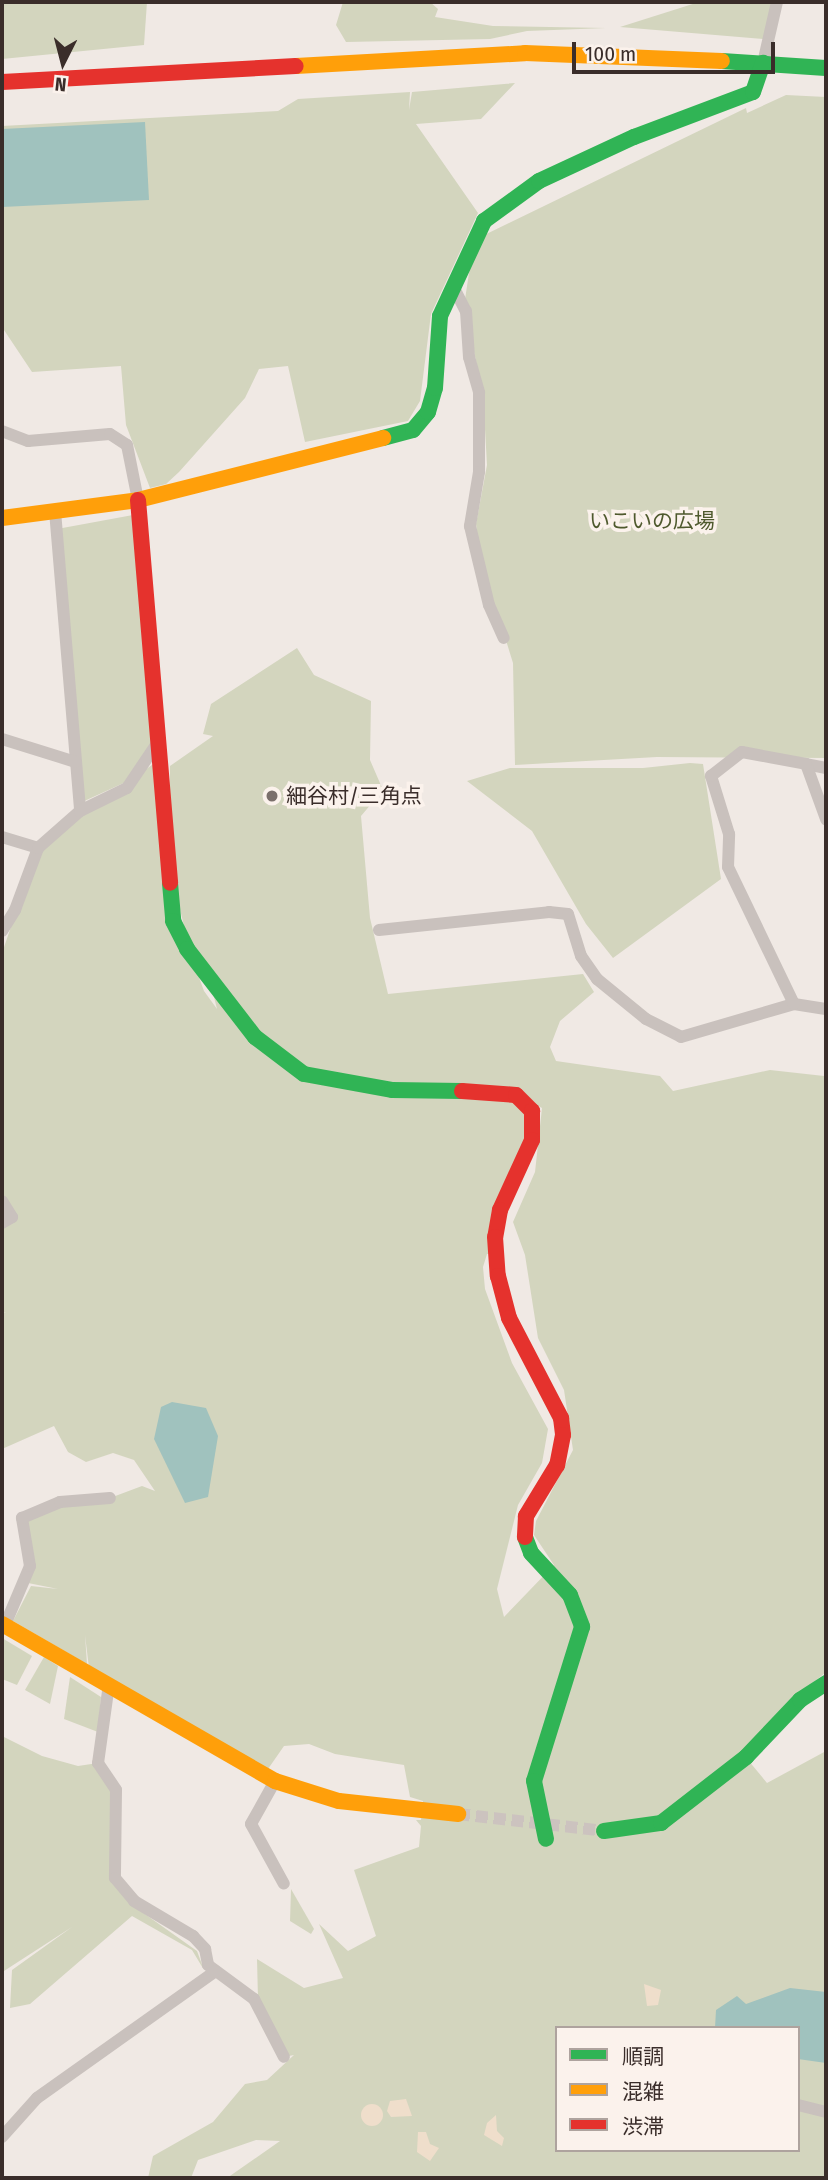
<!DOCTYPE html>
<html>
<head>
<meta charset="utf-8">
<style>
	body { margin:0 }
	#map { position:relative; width:828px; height:2180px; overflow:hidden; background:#f0e9e4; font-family:"Fira Sans Condensed","Noto Sans JP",sans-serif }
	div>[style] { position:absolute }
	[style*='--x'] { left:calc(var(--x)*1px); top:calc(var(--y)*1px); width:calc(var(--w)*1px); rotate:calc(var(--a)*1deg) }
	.green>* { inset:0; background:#d3d5be }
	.sand>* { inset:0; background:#efdecb }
	.round { border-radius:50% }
	.water>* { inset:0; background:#a0c2be }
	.street-tunnel>* { height:12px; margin-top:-6px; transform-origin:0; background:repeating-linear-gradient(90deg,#ccc3bf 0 12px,transparent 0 18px) }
	.street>* { height:12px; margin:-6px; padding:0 6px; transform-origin:6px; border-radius:6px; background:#c9c1bd }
	.fast>* { height:16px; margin:-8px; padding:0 8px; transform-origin:8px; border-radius:8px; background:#30b455 }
	.slow>* { height:16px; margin:-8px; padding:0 8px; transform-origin:8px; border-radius:8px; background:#ff9f0a }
	.jam>* { height:16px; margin:-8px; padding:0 8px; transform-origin:8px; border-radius:8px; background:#e5322d }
	.dots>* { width:19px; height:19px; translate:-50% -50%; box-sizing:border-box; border:4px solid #fbf2ec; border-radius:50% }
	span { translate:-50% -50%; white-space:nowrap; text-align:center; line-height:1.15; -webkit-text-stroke:7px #fbf2ec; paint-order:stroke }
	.park-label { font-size:21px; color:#4e592d }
	.poi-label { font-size:21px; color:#3a2d2a }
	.left { translate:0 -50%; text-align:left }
	.frame { position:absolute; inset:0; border:4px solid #3a2d2a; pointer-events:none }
	.legend { position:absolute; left:555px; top:2026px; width:245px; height:126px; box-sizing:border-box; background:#fbf2ec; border:2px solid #aea39e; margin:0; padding:9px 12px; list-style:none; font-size:21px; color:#3a2d2a }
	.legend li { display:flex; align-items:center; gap:14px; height:35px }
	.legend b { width:35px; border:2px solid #aea39e }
	.north { position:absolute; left:28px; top:28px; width:70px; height:70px; -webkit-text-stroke:5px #fbf2ec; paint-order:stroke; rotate:186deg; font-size:19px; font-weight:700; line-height:28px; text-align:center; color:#3a2d2a }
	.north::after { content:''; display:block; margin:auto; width:24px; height:32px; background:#3a2d2a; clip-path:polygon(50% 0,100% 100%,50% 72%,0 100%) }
	.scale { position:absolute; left:572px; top:42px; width:203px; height:32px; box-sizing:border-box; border:4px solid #3a2d2a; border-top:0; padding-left:9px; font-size:21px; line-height:24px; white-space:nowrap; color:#3a2d2a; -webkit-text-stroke:5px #fbf2ec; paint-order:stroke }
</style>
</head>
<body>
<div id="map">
	<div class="green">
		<div style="clip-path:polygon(2px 2px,147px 2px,144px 45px,2px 59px)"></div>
		<div style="clip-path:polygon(343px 2px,430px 2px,438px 9px,435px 17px,493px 26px,606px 28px,527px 31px,490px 39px,346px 42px,336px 25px)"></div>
		<div style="clip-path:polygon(699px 2px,773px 2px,763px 39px,620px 27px)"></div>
		<div style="clip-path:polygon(515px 83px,481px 119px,416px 124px,478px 213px,431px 314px,420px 401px,408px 421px,305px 442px,288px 366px,259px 369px,245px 398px,179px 472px,166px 484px,150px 488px,126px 425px,121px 366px,32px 372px,2px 327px,2px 126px,278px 111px,298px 99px,410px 92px,409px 110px,412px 92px)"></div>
		<div style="clip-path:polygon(786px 95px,826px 97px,826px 758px,657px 757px,515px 765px,513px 663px,480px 557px,476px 524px,487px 465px,483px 393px,464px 306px,474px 240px,746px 108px,747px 113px)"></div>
		<div style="clip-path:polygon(evenodd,133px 515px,158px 742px,135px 777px,159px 760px,170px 807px,170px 766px,213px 736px,203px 734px,211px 704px,297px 648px,314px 675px,371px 701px,370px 760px,383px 790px,361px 816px,370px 918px,388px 994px,583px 974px,594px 992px,560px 1021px,550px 1047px,556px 1061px,660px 1076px,673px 1091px,770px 1070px,824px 1076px,826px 1672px,797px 1696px,748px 1760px,767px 1783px,826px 1751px,826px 2178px,227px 2178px,280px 2141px,256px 2140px,198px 2160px,191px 2178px,148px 2178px,153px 2156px,213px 2122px,245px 2084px,267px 2080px,294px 2055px,284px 2057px,258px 1999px,257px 1959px,304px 1988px,343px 1978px,319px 1924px,348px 1951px,376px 1936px,354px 1870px,419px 1847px,421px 1826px,416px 1820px,421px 1820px,423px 1801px,410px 1797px,404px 1765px,335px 1754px,309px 1744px,284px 1746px,268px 1769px,89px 1668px,85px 1635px,87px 1664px,13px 1621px,31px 1586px,58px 1589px,23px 1582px,28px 1564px,22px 1518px,73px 1499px,110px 1498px,142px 1486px,155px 1491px,134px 1460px,113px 1453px,86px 1462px,68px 1452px,54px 1426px,2px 1449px,2px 1314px,6px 1312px,2px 1313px,2px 1223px,12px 1217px,2px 1201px,2px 953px,38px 848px,128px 781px,80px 803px,57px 529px,133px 515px,169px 864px,185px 930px,210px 981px,217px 1009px,204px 991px,171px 901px,169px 864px,133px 515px,507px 1089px,542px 1108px,535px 1172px,513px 1222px,525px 1255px,538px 1338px,564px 1390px,573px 1450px,536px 1521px,534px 1535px,554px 1565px,504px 1617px,497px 1589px,518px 1505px,542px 1463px,548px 1429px,512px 1363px,485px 1289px,483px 1267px,487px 1254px,496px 1254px,532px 1122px,507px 1089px,133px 515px,557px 2028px,798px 2028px,798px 2150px,557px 2150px,557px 2028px)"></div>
		<div style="clip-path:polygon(690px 763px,703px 764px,721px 879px,613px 958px,586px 924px,532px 831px,467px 781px,510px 768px,643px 768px)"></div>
		<div style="clip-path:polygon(2px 1638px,32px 1656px,17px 1685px,2px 1679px)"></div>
		<div style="clip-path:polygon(44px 1657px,58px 1666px,50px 1704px,25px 1690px)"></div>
		<div style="clip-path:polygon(70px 1677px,101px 1697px,98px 1732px,64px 1719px)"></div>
		<div style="clip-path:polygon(2px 1736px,42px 1756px,78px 1766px,98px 1763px,116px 1790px,115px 1878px,135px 1907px,197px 1951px,204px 1970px,192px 1950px,132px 1916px,30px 2004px,10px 2008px,12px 1970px,72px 1927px,4px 1971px)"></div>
		<div style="clip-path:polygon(291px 1889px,314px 1929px,311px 1934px,290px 1921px)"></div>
	</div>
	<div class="sand">
		<div style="clip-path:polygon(644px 1984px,661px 1990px,658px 2005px,647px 2006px)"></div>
		<div style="clip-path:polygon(406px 2099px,412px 2116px,391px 2117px,387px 2111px,390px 2101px)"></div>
		<div class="round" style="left:361px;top:2104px;width:22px;height:22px"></div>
		<div style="clip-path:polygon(496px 2115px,497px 2131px,504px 2138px,502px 2146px,484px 2135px,487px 2123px)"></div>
		<div style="clip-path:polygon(418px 2132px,426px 2132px,430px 2144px,439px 2148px,430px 2161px,417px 2152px)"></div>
	</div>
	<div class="water">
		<div style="clip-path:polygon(145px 122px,149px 200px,2px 207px,2px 129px)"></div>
		<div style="clip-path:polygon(172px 1402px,206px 1408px,218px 1436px,208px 1497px,185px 1503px,154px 1439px,161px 1407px)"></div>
		<div style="clip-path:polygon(790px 1988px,826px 1992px,826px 2063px,798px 2059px,798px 2028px,715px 2028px,716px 2010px,737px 1996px,746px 2004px)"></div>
	</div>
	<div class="street-tunnel">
		<div style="--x:458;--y:1814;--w:147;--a:6.6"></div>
	</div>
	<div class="street">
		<div style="--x:763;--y:63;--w:63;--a:-77.1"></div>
		<div style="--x:453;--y:286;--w:28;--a:63"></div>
		<div style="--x:466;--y:311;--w:46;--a:86.3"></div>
		<div style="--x:469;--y:357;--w:37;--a:74"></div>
		<div style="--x:479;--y:393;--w:79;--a:90"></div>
		<div style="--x:479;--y:472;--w:55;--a:99.5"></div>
		<div style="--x:470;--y:526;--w:81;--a:76.5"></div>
		<div style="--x:489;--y:605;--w:36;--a:66"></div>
		<div style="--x:2;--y:431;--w:28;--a:21"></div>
		<div style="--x:28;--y:441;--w:82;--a:-4.9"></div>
		<div style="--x:110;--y:434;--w:20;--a:33"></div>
		<div style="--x:127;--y:445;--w:56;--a:78.7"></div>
		<div style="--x:55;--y:511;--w:301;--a:85.2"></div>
		<div style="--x:2;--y:739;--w:77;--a:17.3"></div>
		<div style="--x:826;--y:768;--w:20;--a:-169"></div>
		<div style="--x:806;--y:764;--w:59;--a:70"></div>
		<div style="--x:2;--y:837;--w:38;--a:17"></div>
		<div style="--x:379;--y:930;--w:171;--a:-6"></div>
		<div style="--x:549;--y:912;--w:19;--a:6"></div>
		<div style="--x:568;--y:914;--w:44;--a:72.8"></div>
		<div style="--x:581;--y:956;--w:28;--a:55"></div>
		<div style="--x:597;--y:979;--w:63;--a:39.2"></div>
		<div style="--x:646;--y:1019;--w:39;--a:27"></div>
		<div style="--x:681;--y:1037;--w:118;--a:-16.3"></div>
		<div style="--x:794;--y:1004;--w:32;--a:9"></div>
		<div style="--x:2;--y:931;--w:25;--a:-58"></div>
		<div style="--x:15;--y:910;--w:66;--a:-69.6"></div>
		<div style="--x:38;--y:848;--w:56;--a:-41.4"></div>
		<div style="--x:80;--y:811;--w:52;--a:-26.1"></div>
		<div style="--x:127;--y:788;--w:55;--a:-56"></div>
		<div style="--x:794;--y:1004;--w:152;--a:-115.7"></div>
		<div style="--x:728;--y:867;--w:33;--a:-88"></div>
		<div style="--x:729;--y:834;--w:61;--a:-107.2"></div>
		<div style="--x:711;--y:776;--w:39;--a:-38"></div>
		<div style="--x:742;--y:752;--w:65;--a:10.6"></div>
		<div style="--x:2;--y:1201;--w:19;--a:58"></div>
		<div style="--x:12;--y:1217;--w:12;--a:149"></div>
		<div style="--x:5;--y:1625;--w:64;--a:-67"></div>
		<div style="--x:30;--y:1566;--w:49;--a:-99.5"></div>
		<div style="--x:22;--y:1518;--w:41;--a:-22.8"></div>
		<div style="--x:60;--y:1502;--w:50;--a:-4.6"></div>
		<div style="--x:109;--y:1684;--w:80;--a:97.9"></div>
		<div style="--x:98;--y:1763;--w:32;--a:56"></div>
		<div style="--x:116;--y:1790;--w:88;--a:90.7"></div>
		<div style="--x:115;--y:1878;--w:30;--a:50"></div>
		<div style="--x:134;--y:1901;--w:69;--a:30.7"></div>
		<div style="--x:193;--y:1936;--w:18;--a:47"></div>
		<div style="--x:205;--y:1949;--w:16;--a:79"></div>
		<div style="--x:208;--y:1965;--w:57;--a:36.5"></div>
		<div style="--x:254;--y:1999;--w:65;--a:62.7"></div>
		<div style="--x:275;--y:1781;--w:49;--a:119.2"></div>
		<div style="--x:251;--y:1824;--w:68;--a:61.2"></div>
		<div style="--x:798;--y:2105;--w:29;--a:14"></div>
		<div style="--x:2;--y:2137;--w:52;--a:-48.1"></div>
		<div style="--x:37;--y:2098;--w:219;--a:-35.4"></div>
	</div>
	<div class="fast">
		<div style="--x:722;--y:61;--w:104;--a:3.9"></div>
		<div style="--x:383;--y:438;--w:31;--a:-15"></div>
		<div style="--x:413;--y:430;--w:23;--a:-50"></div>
		<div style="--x:428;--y:412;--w:25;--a:-74"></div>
		<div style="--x:435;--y:388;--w:72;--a:-86"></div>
		<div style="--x:440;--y:316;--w:105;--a:-65.1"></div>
		<div style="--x:484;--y:221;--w:68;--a:-36"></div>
		<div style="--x:539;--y:181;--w:105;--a:-24.9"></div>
		<div style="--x:634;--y:137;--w:127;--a:-20.7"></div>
		<div style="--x:753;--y:92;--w:31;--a:-71"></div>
		<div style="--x:170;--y:883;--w:38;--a:85"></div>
		<div style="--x:173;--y:921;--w:31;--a:63"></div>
		<div style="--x:187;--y:949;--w:111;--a:52.3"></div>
		<div style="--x:255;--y:1037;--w:61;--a:37.1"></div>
		<div style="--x:304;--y:1074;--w:89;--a:10.3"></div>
		<div style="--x:392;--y:1090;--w:70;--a:0.8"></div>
		<div style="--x:525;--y:1537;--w:17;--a:69"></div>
		<div style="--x:531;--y:1553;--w:57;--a:47.1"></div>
		<div style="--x:570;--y:1595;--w:34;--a:69"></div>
		<div style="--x:582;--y:1627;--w:161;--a:107.3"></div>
		<div style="--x:534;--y:1781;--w:59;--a:78.3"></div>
		<div style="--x:604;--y:1831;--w:58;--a:-8"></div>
		<div style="--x:661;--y:1823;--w:108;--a:-37.8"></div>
		<div style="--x:746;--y:1757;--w:79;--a:-46.5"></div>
		<div style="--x:800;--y:1700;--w:31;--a:-33"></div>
	</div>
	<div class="slow">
		<div style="--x:296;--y:66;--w:229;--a:-3.2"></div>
		<div style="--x:525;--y:53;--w:197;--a:2.3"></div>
		<div style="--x:2;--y:518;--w:137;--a:-7.5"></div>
		<div style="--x:138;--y:500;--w:253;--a:-14.2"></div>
		<div style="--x:2;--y:1624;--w:315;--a:29.9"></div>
		<div style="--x:275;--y:1781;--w:67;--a:17.4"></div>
		<div style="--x:339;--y:1801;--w:120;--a:6.2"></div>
	</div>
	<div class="jam">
		<div style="--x:2;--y:82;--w:294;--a:-3.1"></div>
		<div style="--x:138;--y:500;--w:384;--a:85.2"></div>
		<div style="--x:462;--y:1091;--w:54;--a:4.2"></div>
		<div style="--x:516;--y:1095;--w:23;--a:45"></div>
		<div style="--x:532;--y:1111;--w:29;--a:90"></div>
		<div style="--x:532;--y:1140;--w:77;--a:114.6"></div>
		<div style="--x:500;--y:1210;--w:27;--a:100"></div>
		<div style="--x:495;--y:1237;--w:39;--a:86"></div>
		<div style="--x:498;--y:1276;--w:43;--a:75.3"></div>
		<div style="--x:509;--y:1318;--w:113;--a:62.5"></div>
		<div style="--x:561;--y:1418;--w:17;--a:83"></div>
		<div style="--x:563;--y:1435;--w:31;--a:101"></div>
		<div style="--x:557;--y:1465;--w:60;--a:121.3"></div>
		<div style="--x:526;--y:1516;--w:21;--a:93"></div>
	</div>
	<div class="dots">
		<div style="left:272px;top:796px;background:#7a6f6b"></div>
	</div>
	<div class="park-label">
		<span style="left:652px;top:521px">いこいの広場</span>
	</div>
	<div class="poi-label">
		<span class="left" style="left:286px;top:796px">細谷村/三角点</span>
	</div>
	<div class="frame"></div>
	<ul class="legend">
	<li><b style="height:9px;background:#30b455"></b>順調</li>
	<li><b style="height:9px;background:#ff9f0a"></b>混雑</li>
	<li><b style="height:9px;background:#e5322d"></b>渋滞</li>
	</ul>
	<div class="north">N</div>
	<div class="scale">100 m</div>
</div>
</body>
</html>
